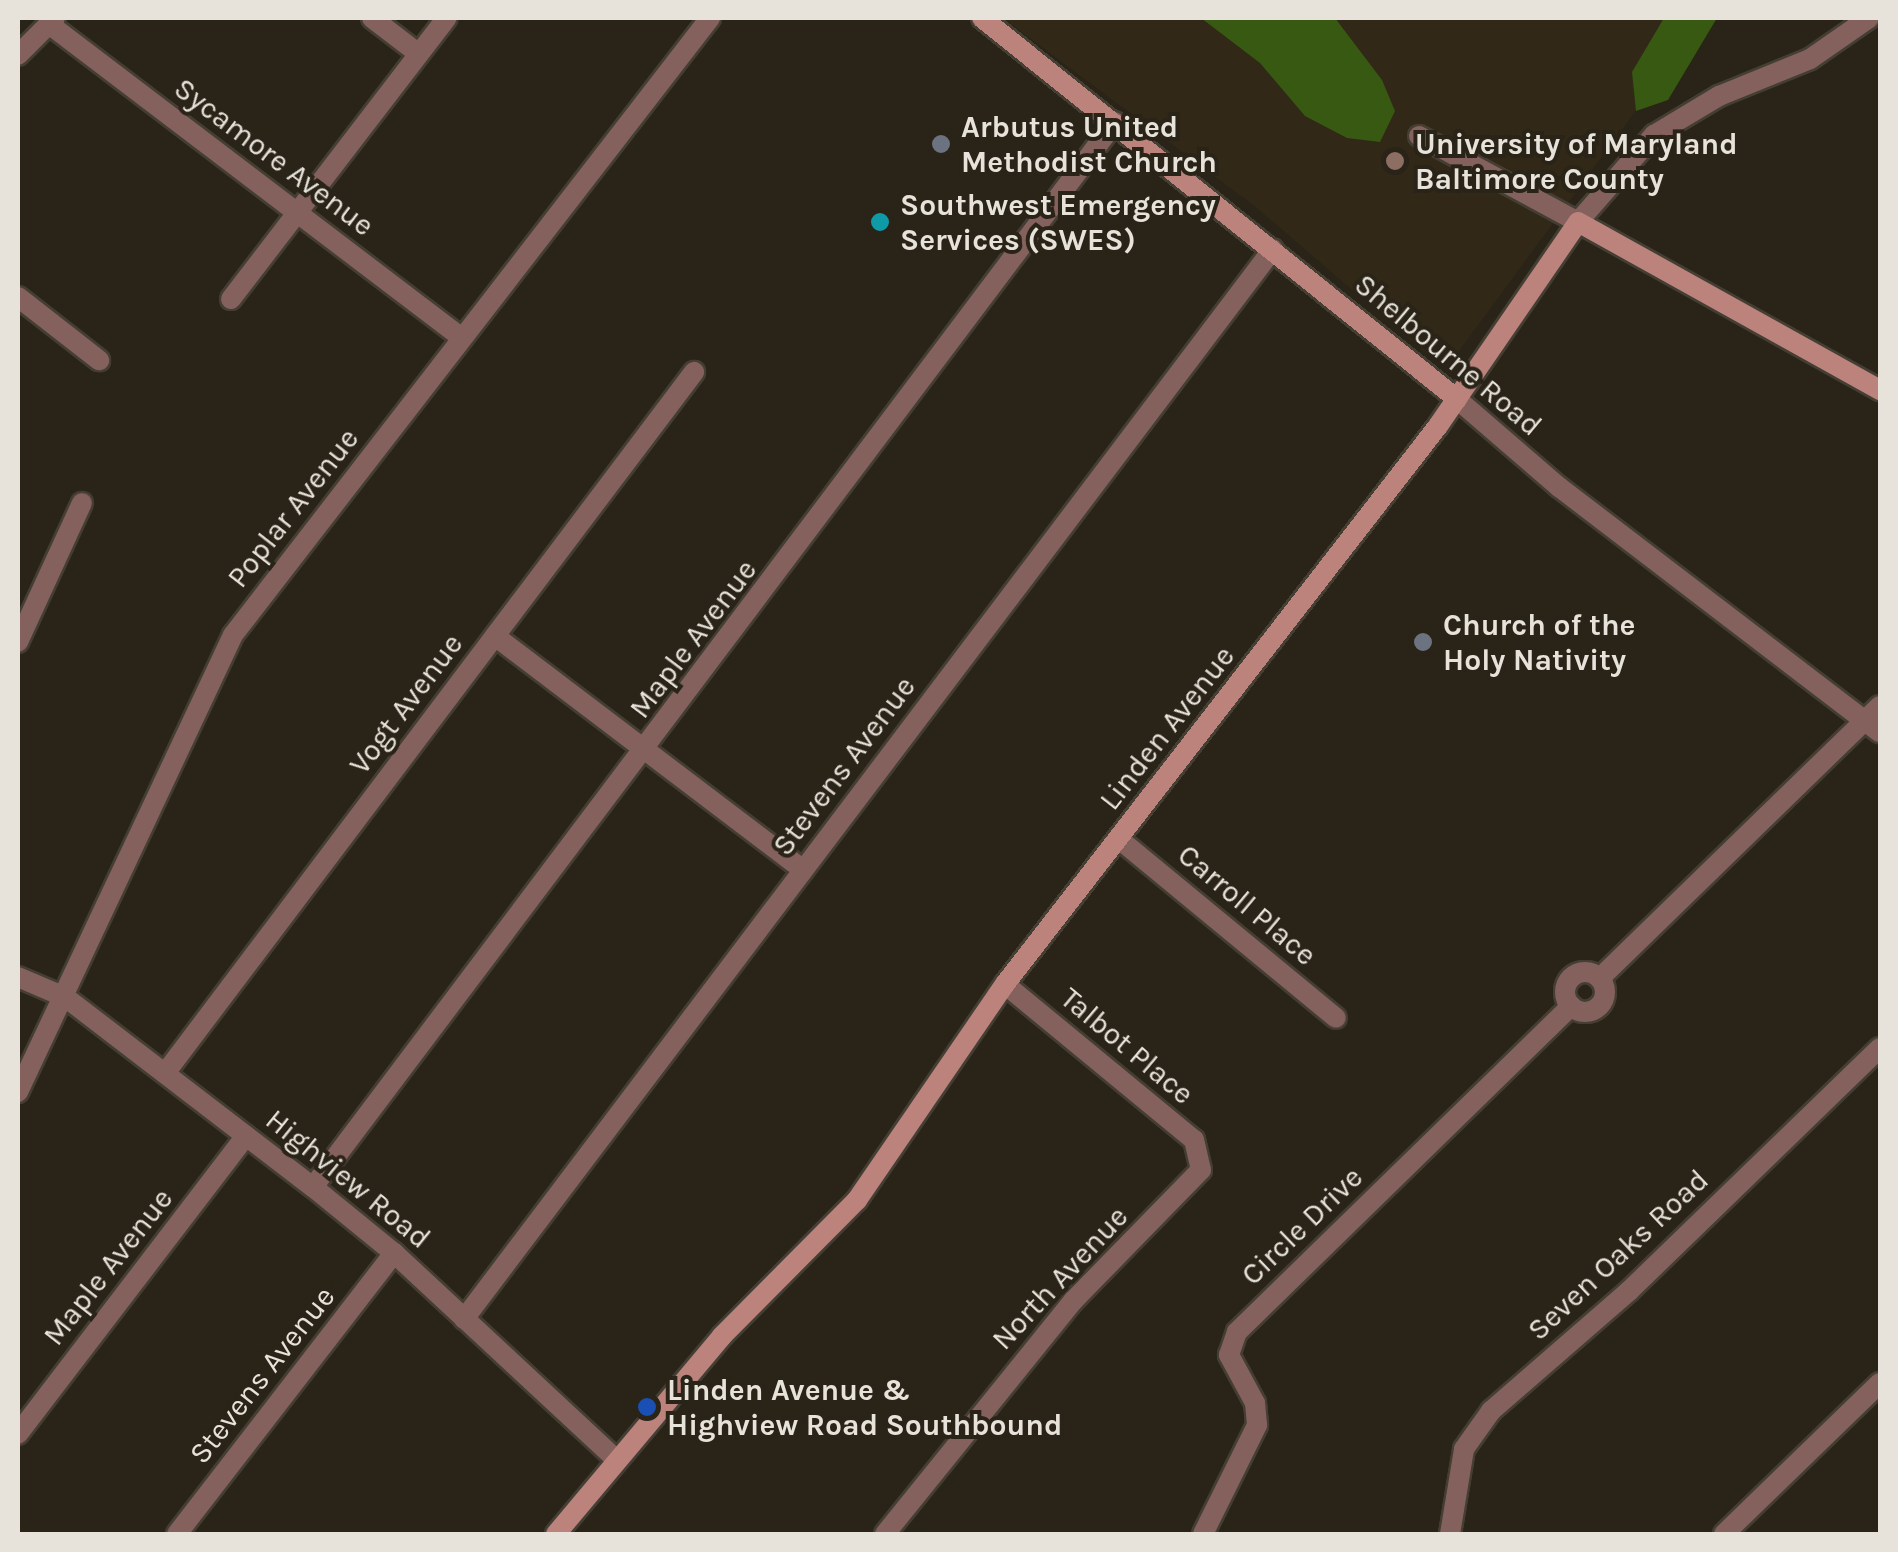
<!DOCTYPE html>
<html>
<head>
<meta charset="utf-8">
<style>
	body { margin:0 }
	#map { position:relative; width:1898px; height:1552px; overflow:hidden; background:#292318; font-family:Karla,sans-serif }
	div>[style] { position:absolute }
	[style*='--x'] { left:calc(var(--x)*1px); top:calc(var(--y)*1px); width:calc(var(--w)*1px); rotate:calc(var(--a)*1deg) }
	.built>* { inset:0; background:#312817 }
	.forest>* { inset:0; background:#375911 }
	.roads { filter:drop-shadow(2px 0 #443e33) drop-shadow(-2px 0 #443e33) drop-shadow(0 2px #443e33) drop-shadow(0 -2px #443e33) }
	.street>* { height:20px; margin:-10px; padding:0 10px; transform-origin:10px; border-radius:10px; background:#85615d }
	.street>.ring { margin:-10px; padding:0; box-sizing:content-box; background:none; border:20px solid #85615d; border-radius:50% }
	.secondary>* { height:20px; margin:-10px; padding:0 10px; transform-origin:10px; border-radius:10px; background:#bc837d }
	.dots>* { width:28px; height:28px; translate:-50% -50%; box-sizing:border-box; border:5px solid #292318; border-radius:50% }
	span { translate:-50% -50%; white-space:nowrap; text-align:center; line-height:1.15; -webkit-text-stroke:8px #292318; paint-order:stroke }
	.poi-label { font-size:30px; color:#e7e3db; font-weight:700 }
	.left { translate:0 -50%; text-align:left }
	.street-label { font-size:30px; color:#e7e3db }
	.frame { position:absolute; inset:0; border:20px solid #e7e3db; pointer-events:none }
</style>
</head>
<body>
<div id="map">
	<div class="built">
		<div style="clip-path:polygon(1003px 18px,1704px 18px,1445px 370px,1257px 208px)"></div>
	</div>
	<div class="forest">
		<div style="clip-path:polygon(1201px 18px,1335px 18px,1382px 80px,1395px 111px,1380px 142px,1347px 138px,1305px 116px,1260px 63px)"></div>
		<div style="clip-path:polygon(1664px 18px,1717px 18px,1668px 100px,1636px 111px,1632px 72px)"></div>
	</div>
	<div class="roads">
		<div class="street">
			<div style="--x:372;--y:18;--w:59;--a:37.5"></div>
			<div style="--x:49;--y:24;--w:519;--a:37.25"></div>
			<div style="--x:18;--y:55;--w:52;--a:-45"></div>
			<div style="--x:1419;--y:136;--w:181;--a:28.4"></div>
			<div style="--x:1578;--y:222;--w:116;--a:-48.9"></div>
			<div style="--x:1654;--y:135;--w:76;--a:-31"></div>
			<div style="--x:1719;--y:96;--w:98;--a:-22.1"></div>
			<div style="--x:1810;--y:59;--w:72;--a:-34.8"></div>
			<div style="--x:18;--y:297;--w:103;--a:37.9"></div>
			<div style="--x:231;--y:299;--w:354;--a:-52.5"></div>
			<div style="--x:1457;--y:399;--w:135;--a:40.8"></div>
			<div style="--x:1559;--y:487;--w:404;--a:37.4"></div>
			<div style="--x:495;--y:636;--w:387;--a:37.2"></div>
			<div style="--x:18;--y:642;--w:153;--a:-65.3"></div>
			<div style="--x:1119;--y:839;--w:281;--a:39.5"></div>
			<div class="ring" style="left:1565px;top:972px;width:20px;height:20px"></div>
			<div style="--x:18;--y:977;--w:51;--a:23.1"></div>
			<div style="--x:65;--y:997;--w:312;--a:37.5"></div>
			<div style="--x:313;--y:1187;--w:104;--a:39.2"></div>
			<div style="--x:394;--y:1253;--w:304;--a:42.9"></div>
			<div style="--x:1600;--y:978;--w:390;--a:-44.2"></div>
			<div style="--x:166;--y:1072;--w:877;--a:-52.97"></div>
			<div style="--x:18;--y:1092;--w:505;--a:-64.8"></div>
			<div style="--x:233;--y:635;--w:780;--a:-52.29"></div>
			<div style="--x:313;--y:1187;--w:1333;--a:-53.02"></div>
			<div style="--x:464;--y:1319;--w:1341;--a:-52.91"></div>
			<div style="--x:18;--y:1434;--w:375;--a:-52.6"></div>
			<div style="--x:177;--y:1534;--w:355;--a:-52.3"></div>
			<div style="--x:885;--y:1534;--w:299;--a:-51.1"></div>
			<div style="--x:1073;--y:1301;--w:183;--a:-45.7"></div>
			<div style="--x:1201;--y:1170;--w:31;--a:-103"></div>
			<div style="--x:1194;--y:1140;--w:245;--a:-140.5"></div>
			<div style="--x:1203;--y:1534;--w:122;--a:-63.6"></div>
			<div style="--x:1257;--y:1425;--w:22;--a:-95"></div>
			<div style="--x:1255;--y:1403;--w:55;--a:-118.4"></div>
			<div style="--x:1229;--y:1355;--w:24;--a:-71"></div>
			<div style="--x:1237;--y:1332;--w:467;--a:-44.3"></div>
			<div style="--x:1450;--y:1534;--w:86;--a:-80.6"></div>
			<div style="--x:1464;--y:1449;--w:47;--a:-54.6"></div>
			<div style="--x:1491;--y:1411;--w:183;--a:-41"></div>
			<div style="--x:1629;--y:1291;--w:349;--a:-44.1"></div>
			<div style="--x:1724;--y:1534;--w:217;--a:-44.1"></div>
		</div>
		<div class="secondary">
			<div style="--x:982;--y:18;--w:609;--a:38.73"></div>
			<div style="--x:556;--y:1534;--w:258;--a:-50"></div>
			<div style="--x:722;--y:1336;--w:192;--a:-45.2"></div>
			<div style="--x:857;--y:1200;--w:262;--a:-55.6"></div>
			<div style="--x:1005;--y:984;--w:706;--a:-52.19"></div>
			<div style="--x:1438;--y:426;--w:247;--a:-55.5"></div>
			<div style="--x:1578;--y:222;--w:346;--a:29.1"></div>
		</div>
	</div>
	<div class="dots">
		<div style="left:941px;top:144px;background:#6b7280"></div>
		<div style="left:1395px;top:161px;background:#8d6e63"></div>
		<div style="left:880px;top:222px;background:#0f9aa8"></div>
		<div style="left:1423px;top:642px;background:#6b7280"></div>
		<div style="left:647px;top:1407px;background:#1a4fb4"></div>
	</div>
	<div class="poi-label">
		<span class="left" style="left:961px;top:144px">Arbutus United<br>Methodist Church</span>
		<span class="left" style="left:1415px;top:161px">University of Maryland<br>Baltimore County</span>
		<span class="left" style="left:900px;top:222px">Southwest Emergency<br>Services (SWES)</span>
		<span class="left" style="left:1443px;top:642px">Church of the<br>Holy Nativity</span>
		<span class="left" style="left:667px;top:1407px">Linden Avenue &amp;<br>Highview Road Southbound</span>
	</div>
	<div class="street-label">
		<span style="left:274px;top:157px;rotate:37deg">Sycamore Avenue</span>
		<span style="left:1448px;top:355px;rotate:40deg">Shelbourne Road</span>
		<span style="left:293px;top:508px;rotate:-52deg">Poplar Avenue</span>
		<span style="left:693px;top:639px;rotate:-53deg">Maple Avenue</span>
		<span style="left:406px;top:704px;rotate:-53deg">Vogt Avenue</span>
		<span style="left:1167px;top:728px;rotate:-52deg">Linden Avenue</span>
		<span style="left:844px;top:766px;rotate:-53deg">Stevens Avenue</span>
		<span style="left:1247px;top:905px;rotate:40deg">Carroll Place</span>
		<span style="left:1127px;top:1046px;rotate:40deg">Talbot Place</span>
		<span style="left:348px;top:1179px;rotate:39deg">Highview Road</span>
		<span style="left:1302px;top:1226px;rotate:-44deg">Circle Drive</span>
		<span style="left:1618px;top:1255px;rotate:-43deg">Seven Oaks Road</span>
		<span style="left:108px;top:1267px;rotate:-52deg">Maple Avenue</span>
		<span style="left:1060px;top:1278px;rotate:-47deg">North Avenue</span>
		<span style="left:262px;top:1375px;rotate:-52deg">Stevens Avenue</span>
	</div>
	<div class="frame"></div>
</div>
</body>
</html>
